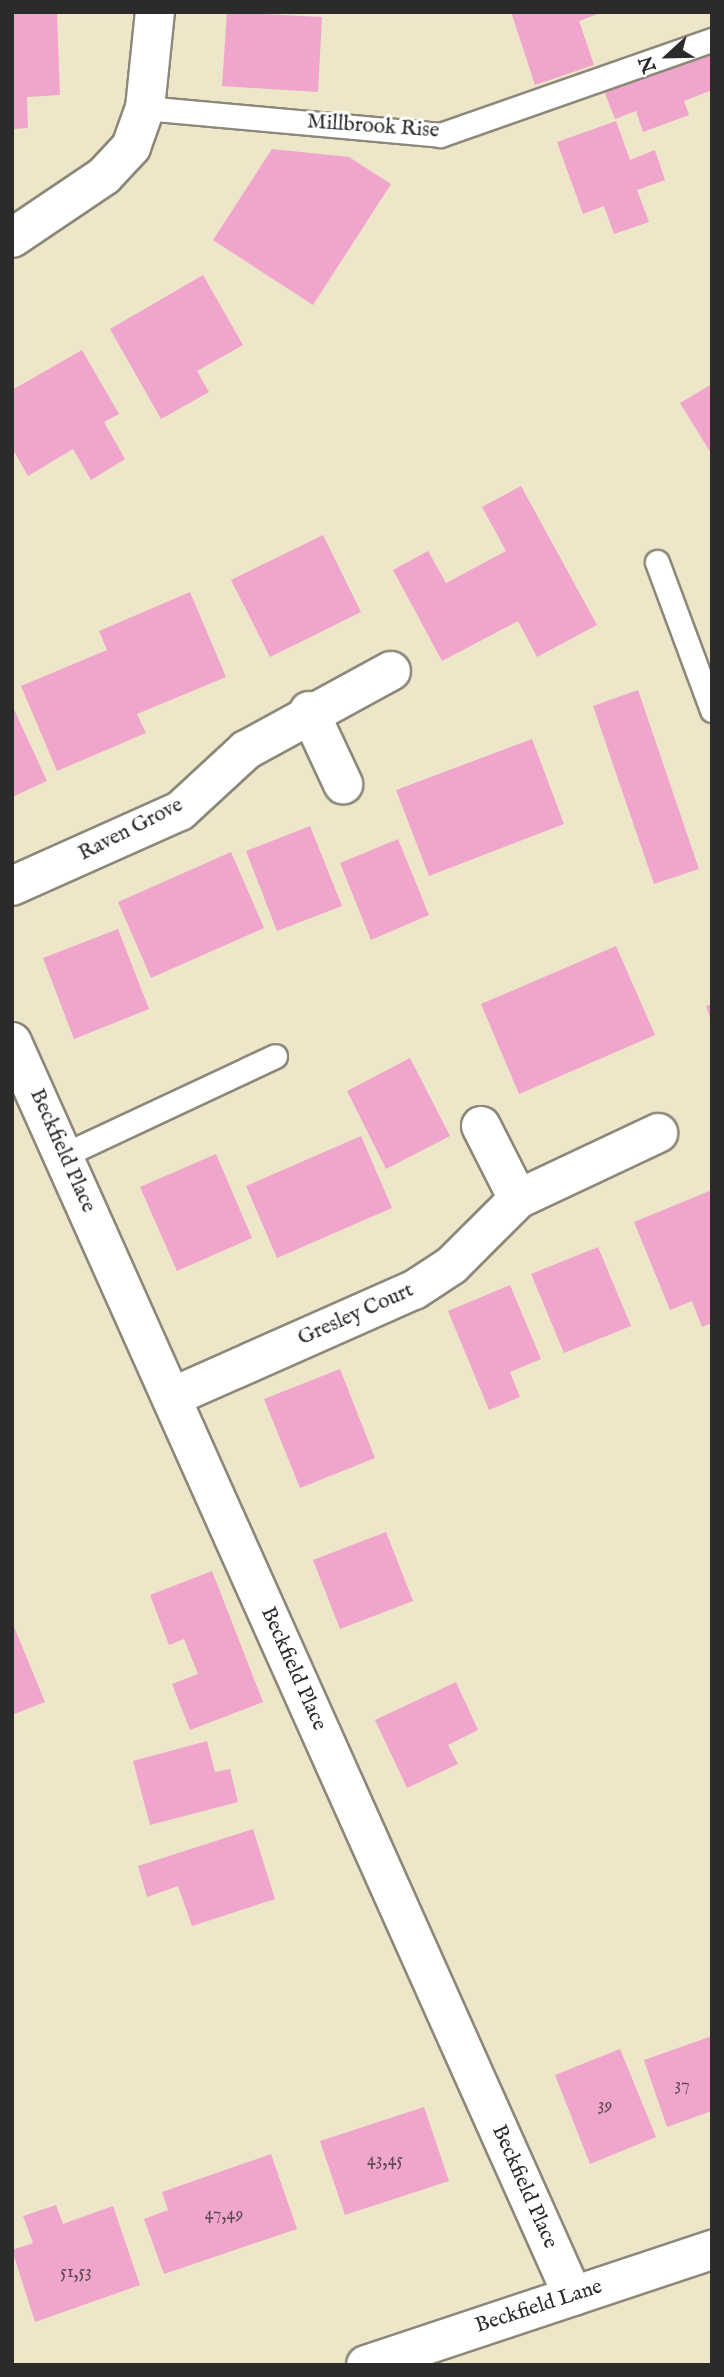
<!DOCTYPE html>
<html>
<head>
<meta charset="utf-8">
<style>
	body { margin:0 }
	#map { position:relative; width:724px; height:2377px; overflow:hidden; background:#ede6c9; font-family:"IM FELL English",serif }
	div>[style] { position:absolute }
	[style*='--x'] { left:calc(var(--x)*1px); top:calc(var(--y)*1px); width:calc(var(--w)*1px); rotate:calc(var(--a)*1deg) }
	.building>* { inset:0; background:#f0a6cc }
	.roads { filter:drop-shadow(2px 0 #8c887a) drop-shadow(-2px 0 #8c887a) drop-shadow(0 2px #8c887a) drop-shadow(0 -2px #8c887a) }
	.service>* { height:23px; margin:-11.5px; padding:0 11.5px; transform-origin:11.5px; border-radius:11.5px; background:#fff }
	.minor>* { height:38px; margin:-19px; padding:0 19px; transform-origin:19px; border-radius:19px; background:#fff }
	.tertiary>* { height:38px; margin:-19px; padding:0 19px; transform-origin:19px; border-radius:19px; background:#fff }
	span { translate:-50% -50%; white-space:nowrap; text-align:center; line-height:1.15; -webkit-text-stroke:6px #fff; paint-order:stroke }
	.number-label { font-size:18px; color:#5c4a53 }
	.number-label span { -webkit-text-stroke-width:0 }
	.street-label { font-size:21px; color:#2b2b2b }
	.frame { position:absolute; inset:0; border:14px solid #2b2b2b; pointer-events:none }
	.north { position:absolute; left:633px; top:21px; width:70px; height:70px; -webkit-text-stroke:5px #fff; paint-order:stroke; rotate:248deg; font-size:19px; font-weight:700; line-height:28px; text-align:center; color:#2b2b2b }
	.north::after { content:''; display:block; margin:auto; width:24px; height:32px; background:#2b2b2b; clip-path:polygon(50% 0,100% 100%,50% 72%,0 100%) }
</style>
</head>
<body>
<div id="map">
	<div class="building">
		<div style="clip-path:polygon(12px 12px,57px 12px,60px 95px,27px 97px,28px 128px,12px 129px)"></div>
		<div style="clip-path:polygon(227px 12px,322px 17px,318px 92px,222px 86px)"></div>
		<div style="clip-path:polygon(511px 12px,603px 12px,579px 21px,594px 65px,535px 85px)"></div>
		<div style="clip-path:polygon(712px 51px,712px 90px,684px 101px,689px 115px,643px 132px,636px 111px,615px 119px,604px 91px)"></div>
		<div style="clip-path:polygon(616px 121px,630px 160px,655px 150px,665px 180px,637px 190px,649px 222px,614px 234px,604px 206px,583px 214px,557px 142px)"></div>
		<div style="clip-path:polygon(272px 149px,349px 157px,391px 184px,313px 305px,213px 240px)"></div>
		<div style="clip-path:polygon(203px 275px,243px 345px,197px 371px,209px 392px,161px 419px,110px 329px)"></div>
		<div style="clip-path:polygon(82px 350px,119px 414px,104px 422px,125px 459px,91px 480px,73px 449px,28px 476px,12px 448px,12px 390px)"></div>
		<div style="clip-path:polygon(712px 384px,712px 455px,680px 403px)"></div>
		<div style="clip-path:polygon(521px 486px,597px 625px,537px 657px,518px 621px,442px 661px,393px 570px,428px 551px,446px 583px,506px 551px,482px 507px)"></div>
		<div style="clip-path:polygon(323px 535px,361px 612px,270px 657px,231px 580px)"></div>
		<div style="clip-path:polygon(190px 592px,226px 677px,137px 714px,146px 733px,57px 771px,21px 686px,107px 650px,99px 631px)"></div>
		<div style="clip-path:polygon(638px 690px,699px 869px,654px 884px,593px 706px)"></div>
		<div style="clip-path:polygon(12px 705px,47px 781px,12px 797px)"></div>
		<div style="clip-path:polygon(532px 739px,564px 824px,429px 876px,396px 790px)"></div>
		<div style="clip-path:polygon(310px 826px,342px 906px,277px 931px,246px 851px)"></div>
		<div style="clip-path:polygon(398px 839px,429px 915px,371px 940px,340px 863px)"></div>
		<div style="clip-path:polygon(231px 852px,264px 928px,151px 978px,118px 902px)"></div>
		<div style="clip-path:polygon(118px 929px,149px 1009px,74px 1039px,43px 958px)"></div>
		<div style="clip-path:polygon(616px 946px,655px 1035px,519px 1094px,481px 1004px)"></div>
		<div style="clip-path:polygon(712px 1004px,712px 1021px,711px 1021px,706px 1006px)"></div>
		<div style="clip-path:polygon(410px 1058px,450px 1136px,386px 1169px,347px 1091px)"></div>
		<div style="clip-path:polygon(361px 1136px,392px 1208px,277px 1258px,246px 1186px)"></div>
		<div style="clip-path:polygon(216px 1154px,252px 1238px,177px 1271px,140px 1187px)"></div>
		<div style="clip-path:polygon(712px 1190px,712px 1323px,702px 1327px,692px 1301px,670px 1310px,634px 1222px)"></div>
		<div style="clip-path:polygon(598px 1247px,631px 1326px,564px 1353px,531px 1274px)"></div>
		<div style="clip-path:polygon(510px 1285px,541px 1359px,510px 1372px,520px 1397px,489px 1410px,448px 1311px)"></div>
		<div style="clip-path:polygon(340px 1369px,375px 1458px,300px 1488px,264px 1399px)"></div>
		<div style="clip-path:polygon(386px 1532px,413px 1601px,340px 1629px,313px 1560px)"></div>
		<div style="clip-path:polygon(212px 1571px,263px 1702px,190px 1730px,172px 1684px,198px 1674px,184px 1639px,169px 1645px,150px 1595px)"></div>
		<div style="clip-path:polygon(12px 1622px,45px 1702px,12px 1715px)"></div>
		<div style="clip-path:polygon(456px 1682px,478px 1730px,448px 1745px,458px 1764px,407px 1788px,375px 1720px)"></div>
		<div style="clip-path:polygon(207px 1741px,215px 1772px,230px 1769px,238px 1802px,150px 1825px,133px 1761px)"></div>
		<div style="clip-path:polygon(253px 1829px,275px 1899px,192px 1926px,178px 1886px,147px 1897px,138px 1866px)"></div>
		<div style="clip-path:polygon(712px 2036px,712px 2111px,667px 2127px,644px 2060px)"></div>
		<div style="clip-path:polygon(620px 2049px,656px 2137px,590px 2164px,555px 2075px)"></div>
		<div style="clip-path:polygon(424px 2107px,449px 2181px,345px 2215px,320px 2141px)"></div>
		<div style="clip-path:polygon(271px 2154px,297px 2229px,164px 2274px,144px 2219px,168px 2210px,162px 2192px)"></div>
		<div style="clip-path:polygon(56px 2205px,63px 2224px,113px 2206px,140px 2285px,35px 2322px,12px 2250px,33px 2243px,23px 2216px)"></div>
	</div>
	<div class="roads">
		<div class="service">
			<div style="--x:145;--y:108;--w:296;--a:5.2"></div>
			<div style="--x:440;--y:135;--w:288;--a:-19.3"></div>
			<div style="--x:657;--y:562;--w:158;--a:69.6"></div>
			<div style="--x:64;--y:1155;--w:233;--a:-25.1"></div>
		</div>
		<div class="minor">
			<div style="--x:12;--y:238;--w:111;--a:-34"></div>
			<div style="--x:104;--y:176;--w:40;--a:-47"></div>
			<div style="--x:131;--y:147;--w:41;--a:-70.3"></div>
			<div style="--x:145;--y:108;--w:97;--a:-84.1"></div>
			<div style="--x:309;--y:711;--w:81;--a:65"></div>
			<div style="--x:12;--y:886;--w:184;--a:-24.1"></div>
			<div style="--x:180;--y:811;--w:90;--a:-42.7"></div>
			<div style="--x:246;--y:750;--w:165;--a:-28.6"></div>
			<div style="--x:12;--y:1042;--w:1374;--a:65.9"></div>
			<div style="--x:481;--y:1126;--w:82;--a:63.1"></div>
			<div style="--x:172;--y:1397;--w:265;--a:-23.9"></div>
			<div style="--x:414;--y:1290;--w:45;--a:-33.3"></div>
			<div style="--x:452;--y:1265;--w:93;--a:-45"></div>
			<div style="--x:518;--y:1199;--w:155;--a:-25.2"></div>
		</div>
		<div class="tertiary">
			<div style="--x:366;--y:2365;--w:365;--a:-18.4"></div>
		</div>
	</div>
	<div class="number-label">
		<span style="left:682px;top:2086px">37</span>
		<span style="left:605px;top:2106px">39</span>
		<span style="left:385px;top:2161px">43,45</span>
		<span style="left:224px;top:2215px">47,49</span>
		<span style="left:76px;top:2273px">51,53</span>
	</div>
	<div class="street-label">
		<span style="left:373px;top:127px;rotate:4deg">Millbrook Rise</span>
		<span style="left:131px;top:830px;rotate:-27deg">Raven Grove</span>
		<span style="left:62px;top:1151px;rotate:66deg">Beckfield Place</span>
		<span style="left:356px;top:1315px;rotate:-24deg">Gresley Court</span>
		<span style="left:293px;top:1669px;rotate:66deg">Beckfield Place</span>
		<span style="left:524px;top:2187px;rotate:66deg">Beckfield Place</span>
		<span style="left:539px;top:2307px;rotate:-18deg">Beckfield Lane</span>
	</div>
	<div class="frame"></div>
	<div class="north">N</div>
</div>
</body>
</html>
